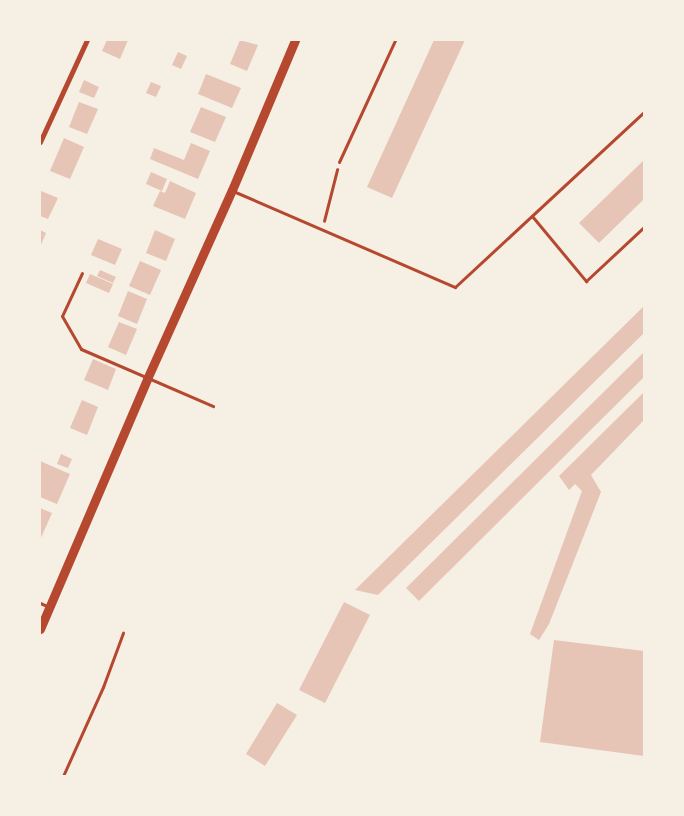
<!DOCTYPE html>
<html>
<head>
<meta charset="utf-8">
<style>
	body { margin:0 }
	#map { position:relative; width:684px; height:816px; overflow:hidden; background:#f6efe4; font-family:Raleway,sans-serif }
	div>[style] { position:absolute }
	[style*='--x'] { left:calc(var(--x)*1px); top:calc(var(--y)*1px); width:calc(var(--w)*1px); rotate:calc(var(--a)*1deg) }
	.building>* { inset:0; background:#e6c5b7 }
	.path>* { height:2.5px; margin:-1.25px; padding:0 1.25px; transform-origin:1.25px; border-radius:1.25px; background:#b5482f }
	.service>* { height:3px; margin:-1.5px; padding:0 1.5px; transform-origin:1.5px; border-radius:1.5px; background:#b5482f }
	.minor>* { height:5px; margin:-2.5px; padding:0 2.5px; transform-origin:2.5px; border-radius:2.5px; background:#b5482f }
	.tertiary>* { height:9px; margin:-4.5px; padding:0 4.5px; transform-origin:4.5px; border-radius:4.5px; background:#b5482f }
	span { translate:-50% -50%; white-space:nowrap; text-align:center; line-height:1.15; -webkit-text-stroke:5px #f6efe4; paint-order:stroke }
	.frame { position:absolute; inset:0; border:41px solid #f6efe4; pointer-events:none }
</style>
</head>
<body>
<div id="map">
	<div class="building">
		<div style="clip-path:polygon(107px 40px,128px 40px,120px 59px,102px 51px)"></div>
		<div style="clip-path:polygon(240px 40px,258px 45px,247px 71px,230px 64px)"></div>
		<div style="clip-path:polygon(434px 40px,465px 40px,392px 198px,367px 187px)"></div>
		<div style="clip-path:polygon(178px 52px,187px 56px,181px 69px,172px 65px)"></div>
		<div style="clip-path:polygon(206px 74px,241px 88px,232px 108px,198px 94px)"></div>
		<div style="clip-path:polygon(84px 80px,99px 87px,94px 98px,79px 92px)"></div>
		<div style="clip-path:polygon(151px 82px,161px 86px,156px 97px,146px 93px)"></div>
		<div style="clip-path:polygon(79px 102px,98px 109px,87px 134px,69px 127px)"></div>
		<div style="clip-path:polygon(201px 107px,226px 117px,215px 142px,190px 132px)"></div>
		<div style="clip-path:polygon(64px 138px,84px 147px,70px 179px,50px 171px)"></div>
		<div style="clip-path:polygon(191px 143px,210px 151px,198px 179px,150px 159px,154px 148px,184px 160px)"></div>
		<div style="clip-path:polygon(644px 160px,644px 199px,599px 243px,579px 223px)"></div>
		<div style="clip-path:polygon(151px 172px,167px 179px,162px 191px,146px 184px)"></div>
		<div style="clip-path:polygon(170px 181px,196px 193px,185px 219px,153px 206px,160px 191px,165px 193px)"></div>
		<div style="clip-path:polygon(41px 191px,58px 198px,48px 219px,40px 216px)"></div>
		<div style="clip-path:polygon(40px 230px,46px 233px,40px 247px)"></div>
		<div style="clip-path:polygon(155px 230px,175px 239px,166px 261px,146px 253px)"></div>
		<div style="clip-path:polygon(98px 239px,122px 249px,115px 265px,91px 255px)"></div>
		<div style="clip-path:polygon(140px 261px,161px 270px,150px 295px,129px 286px)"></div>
		<div style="clip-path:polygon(100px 270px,116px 277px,113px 283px,97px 276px)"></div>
		<div style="clip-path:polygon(90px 274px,113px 284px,109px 293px,86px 283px)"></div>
		<div style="clip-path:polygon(128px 291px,147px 299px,137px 324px,118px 316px)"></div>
		<div style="clip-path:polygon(644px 306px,644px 333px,378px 595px,355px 590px)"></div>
		<div style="clip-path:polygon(119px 322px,137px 329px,126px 355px,108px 347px)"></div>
		<div style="clip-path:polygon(644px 352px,644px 377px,419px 601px,406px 588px)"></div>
		<div style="clip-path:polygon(93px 359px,116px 369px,108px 390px,84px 380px)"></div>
		<div style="clip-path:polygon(644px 392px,644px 420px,591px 475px,601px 492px,549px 624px,539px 640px,530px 634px,582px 491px,575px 484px,569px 490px,559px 476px)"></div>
		<div style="clip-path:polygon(82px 400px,98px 407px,87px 435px,70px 428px)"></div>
		<div style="clip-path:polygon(61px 454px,72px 459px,68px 468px,57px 464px)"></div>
		<div style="clip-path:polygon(40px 461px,70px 474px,57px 504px,40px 497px)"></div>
		<div style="clip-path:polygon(40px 508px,52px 513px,40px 540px)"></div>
		<div style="clip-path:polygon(344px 602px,370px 615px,325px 703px,299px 690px)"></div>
		<div style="clip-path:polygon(554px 640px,644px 651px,644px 756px,540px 742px)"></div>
		<div style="clip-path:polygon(277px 703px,297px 715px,265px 766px,246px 754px)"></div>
	</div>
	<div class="path">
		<div style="--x:324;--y:221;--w:53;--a:-75.7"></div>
	</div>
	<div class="service">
		<div style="--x:339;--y:162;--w:134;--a:-65.3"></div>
		<div style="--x:233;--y:191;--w:242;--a:23.4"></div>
		<div style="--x:455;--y:287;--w:258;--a:-42.8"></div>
		<div style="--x:532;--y:216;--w:85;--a:50.3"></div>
		<div style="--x:586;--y:281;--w:79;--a:-43"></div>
		<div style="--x:82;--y:273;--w:47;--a:114.9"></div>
		<div style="--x:62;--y:316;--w:38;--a:60"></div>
		<div style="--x:81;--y:349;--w:144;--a:23.4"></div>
		<div style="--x:40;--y:603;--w:8;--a:23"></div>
		<div style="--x:63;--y:776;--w:98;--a:-65.8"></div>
		<div style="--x:103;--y:687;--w:58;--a:-69.7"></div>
	</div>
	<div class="minor">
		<div style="--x:40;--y:142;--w:112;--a:-65.3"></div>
	</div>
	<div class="tertiary">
		<div style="--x:40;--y:629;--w:272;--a:-66.8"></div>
		<div style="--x:147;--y:379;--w:207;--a:-65.8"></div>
		<div style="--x:232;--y:190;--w:163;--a:-67.2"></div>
	</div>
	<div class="frame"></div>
</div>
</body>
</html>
